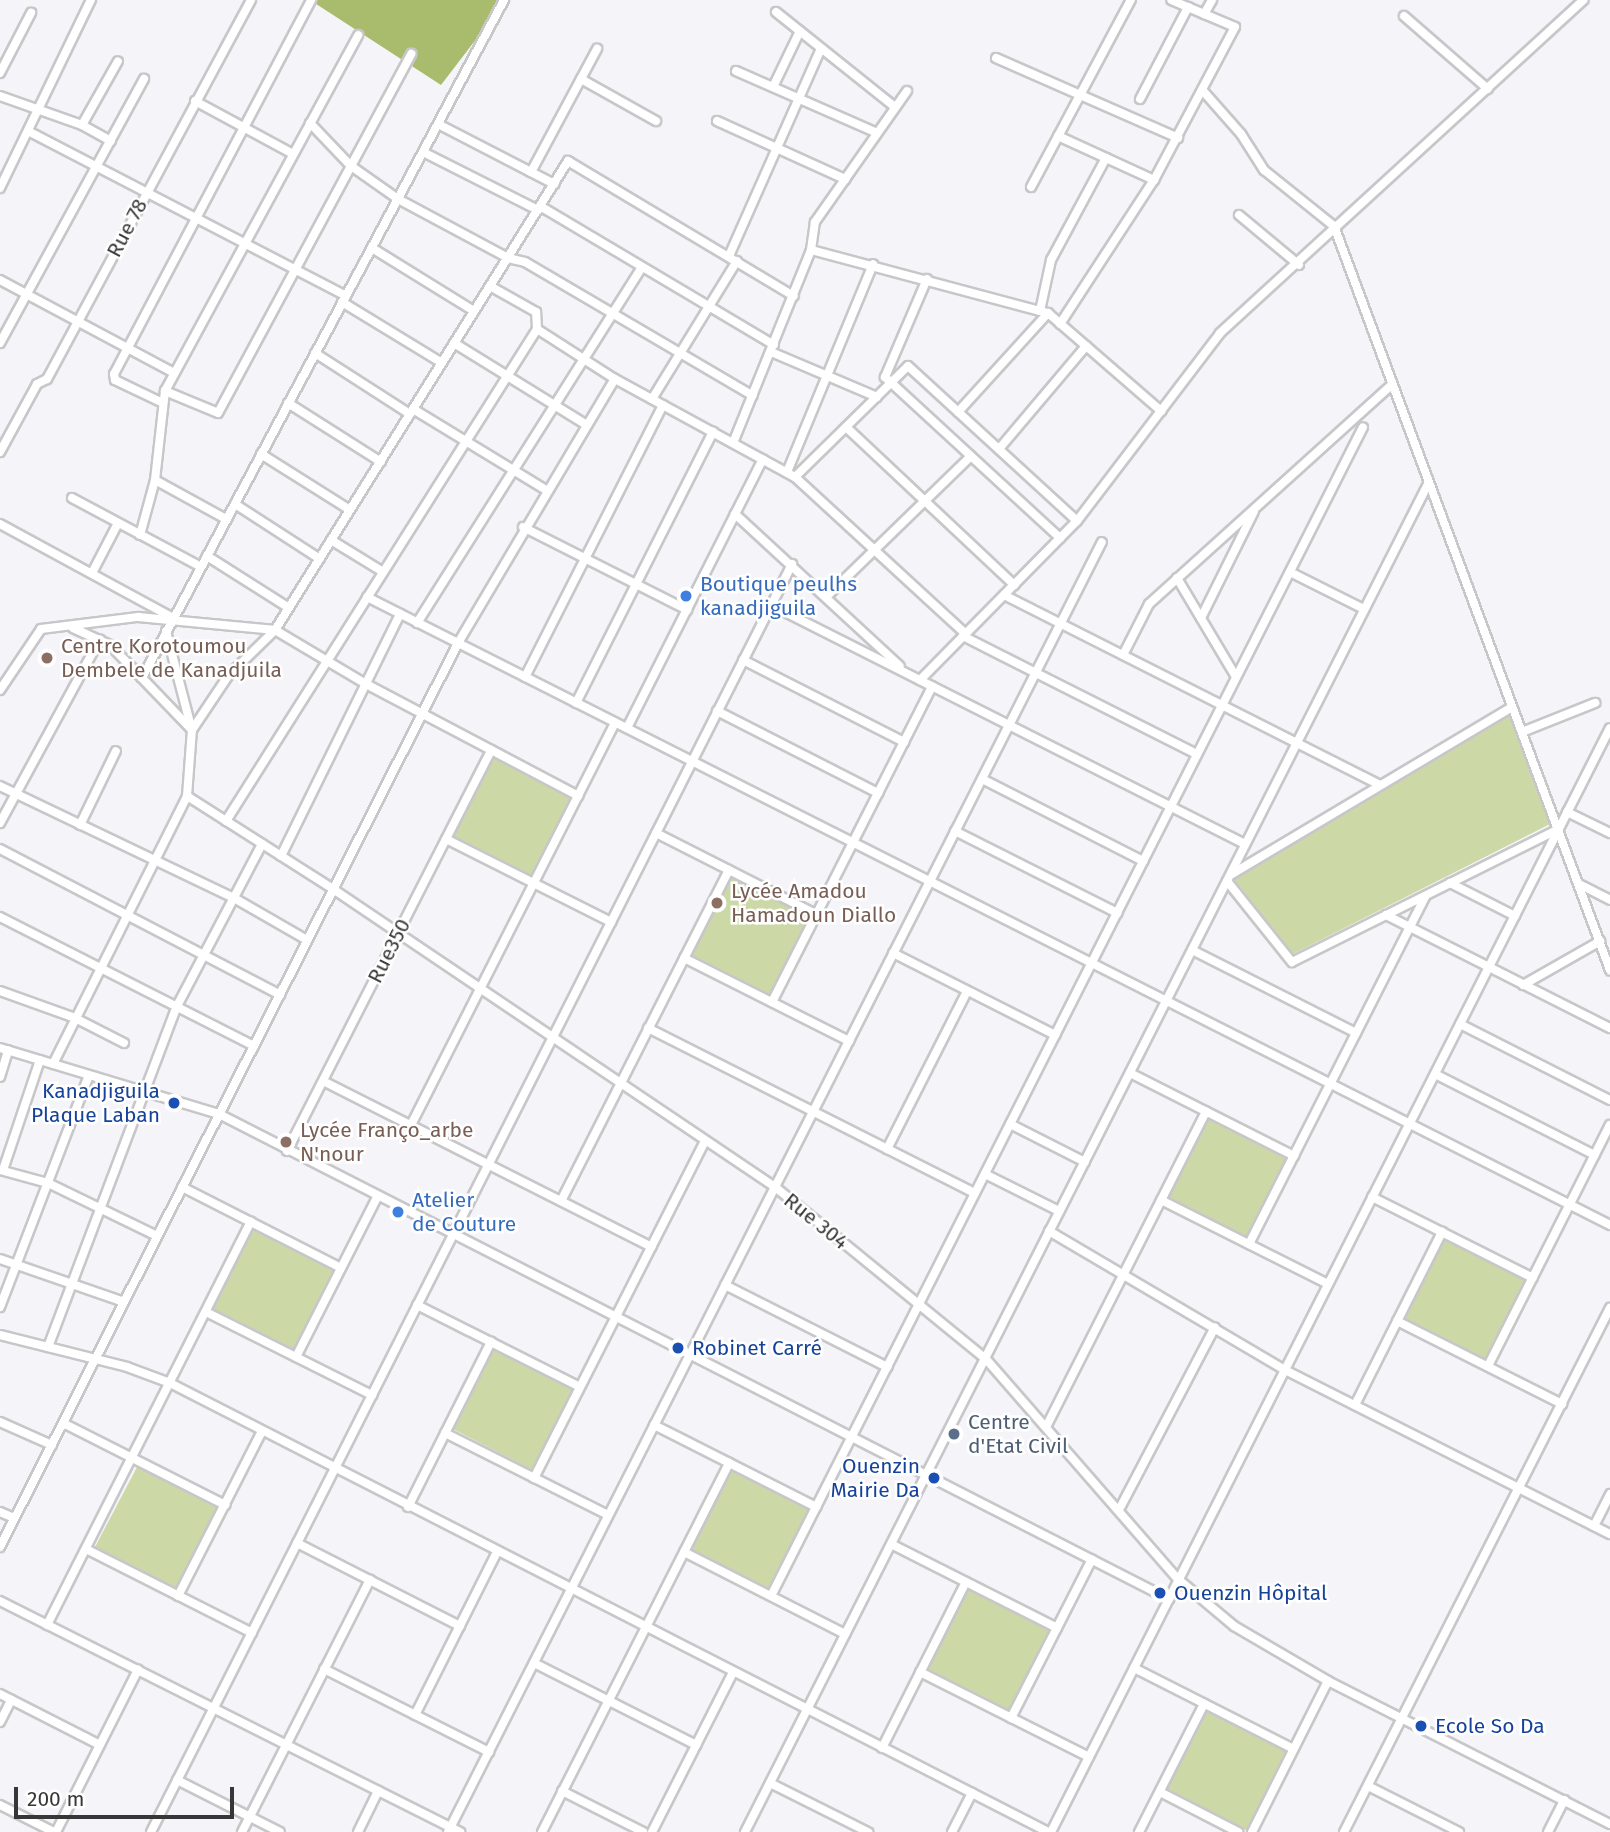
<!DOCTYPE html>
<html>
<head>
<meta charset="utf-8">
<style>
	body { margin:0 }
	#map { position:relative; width:1610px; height:1832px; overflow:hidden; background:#f5f5f9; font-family:"Fira Sans",sans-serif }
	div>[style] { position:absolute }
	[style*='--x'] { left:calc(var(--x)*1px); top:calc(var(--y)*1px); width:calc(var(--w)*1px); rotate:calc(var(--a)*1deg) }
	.green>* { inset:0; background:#ccd9a6 }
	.forest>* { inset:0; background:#a9bb6c }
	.roads { filter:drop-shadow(2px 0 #c7c7ca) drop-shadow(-2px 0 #c7c7ca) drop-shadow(0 2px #c7c7ca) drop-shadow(0 -2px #c7c7ca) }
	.minor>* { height:8px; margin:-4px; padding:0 4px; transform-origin:4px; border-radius:4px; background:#fff }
	.dots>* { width:19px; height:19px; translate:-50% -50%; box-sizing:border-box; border:4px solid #fff; border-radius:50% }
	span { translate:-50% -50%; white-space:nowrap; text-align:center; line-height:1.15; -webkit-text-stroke:5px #fff; paint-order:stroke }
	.street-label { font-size:21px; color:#373738 }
	.shop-label { font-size:21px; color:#366cbe }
	.left { translate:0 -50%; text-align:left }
	.education-label { font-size:21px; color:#785e54 }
	.transit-label { font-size:21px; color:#164399 }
	.right { translate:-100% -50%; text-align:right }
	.service-label { font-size:21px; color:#4e5e75 }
	.scale { position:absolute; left:14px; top:1787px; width:220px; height:32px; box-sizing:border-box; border:4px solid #373738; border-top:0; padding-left:9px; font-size:21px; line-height:24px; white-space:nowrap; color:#373738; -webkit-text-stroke:5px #fff; paint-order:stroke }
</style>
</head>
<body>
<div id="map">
	<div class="green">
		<div style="clip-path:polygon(1511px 710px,1554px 822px,1293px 954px,1233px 878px)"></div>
		<div style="clip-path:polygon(492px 755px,575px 797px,535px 878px,451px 837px)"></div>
		<div style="clip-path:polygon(730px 874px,812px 916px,771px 997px,688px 954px)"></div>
		<div style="clip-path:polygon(1207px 1115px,1289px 1157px,1248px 1238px,1165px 1196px)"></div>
		<div style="clip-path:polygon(253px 1229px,336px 1272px,294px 1352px,211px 1310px)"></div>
		<div style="clip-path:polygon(1444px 1238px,1526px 1281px,1485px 1361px,1402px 1319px)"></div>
		<div style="clip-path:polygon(493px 1348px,575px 1390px,534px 1471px,451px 1428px)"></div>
		<div style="clip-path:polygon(137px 1467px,219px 1509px,178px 1590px,95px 1547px)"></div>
		<div style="clip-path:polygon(730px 1468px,813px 1510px,771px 1591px,689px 1548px)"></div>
		<div style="clip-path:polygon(968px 1588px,1051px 1631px,1009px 1712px,927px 1669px)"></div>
		<div style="clip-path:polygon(1207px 1708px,1290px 1751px,1248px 1831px,1166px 1788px)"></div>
	</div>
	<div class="forest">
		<div style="clip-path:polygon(310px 0,506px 0,441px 85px)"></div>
	</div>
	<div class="roads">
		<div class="minor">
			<div style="--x:776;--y:12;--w:152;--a:38.6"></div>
			<div style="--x:1204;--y:14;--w:16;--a:-60"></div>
			<div style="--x:1404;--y:16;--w:111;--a:41"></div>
			<div style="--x:996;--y:58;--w:199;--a:23.7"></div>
			<div style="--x:736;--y:71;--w:154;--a:23.7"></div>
			<div style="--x:0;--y:73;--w:68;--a:-62.7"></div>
			<div style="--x:581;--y:79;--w:86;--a:29.2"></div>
			<div style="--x:773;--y:87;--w:62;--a:-64.3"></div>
			<div style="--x:1204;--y:92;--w:56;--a:48.6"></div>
			<div style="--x:1241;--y:134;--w:43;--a:57.4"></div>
			<div style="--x:1264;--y:170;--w:90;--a:38.7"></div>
			<div style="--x:1334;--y:226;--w:794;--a:69.65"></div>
			<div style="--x:0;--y:96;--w:87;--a:19.5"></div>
			<div style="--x:82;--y:125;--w:33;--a:29"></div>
			<div style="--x:1140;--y:99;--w:104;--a:-62.4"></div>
			<div style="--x:195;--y:101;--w:111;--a:28.4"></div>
			<div style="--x:717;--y:121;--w:141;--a:24.4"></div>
			<div style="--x:310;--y:123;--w:59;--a:46.4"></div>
			<div style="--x:351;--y:166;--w:57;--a:35.1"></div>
			<div style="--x:398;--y:199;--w:125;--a:28.2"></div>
			<div style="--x:508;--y:258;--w:17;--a:13"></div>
			<div style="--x:525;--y:262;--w:264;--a:30.4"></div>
			<div style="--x:438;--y:124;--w:131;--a:27.3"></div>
			<div style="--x:82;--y:125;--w:73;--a:-60.6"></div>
			<div style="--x:28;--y:131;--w:358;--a:27.4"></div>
			<div style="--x:1058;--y:136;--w:106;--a:24.6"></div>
			<div style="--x:423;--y:152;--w:129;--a:26.8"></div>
			<div style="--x:531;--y:172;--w:140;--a:-61.8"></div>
			<div style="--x:1031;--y:187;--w:212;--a:-61.9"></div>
			<div style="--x:0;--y:188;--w:209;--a:-64.2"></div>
			<div style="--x:540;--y:206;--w:272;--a:30.7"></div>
			<div style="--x:1239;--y:215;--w:78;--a:39.8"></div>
			<div style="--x:372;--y:248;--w:120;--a:31.7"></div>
			<div style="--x:811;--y:250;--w:245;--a:14.9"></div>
			<div style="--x:1048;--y:313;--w:150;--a:40.9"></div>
			<div style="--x:729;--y:256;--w:227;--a:-66.1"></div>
			<div style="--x:927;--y:279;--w:107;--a:113.2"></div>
			<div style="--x:885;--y:377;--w:238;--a:42.6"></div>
			<div style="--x:0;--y:280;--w:197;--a:28.1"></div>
			<div style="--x:342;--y:302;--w:117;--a:31.4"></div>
			<div style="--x:1040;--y:311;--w:52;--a:-77.8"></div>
			<div style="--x:1051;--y:260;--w:116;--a:-61.7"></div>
			<div style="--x:1060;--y:324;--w:172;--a:-56.9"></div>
			<div style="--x:1154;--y:180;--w:173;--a:-62.1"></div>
			<div style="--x:1235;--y:27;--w:69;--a:-157.1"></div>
			<div style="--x:537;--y:329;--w:93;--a:32.7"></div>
			<div style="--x:615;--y:379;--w:205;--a:28.6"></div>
			<div style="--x:795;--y:477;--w:232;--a:42.6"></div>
			<div style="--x:0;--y:343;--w:301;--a:-61.4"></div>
			<div style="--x:454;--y:343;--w:156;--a:31.7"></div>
			<div style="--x:771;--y:352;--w:115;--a:23"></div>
			<div style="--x:315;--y:353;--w:113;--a:32.7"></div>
			<div style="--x:165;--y:391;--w:57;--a:22.5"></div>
			<div style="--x:218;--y:413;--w:408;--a:-61.7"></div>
			<div style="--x:652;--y:399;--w:162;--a:-58.4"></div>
			<div style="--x:163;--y:403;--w:53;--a:-154.4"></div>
			<div style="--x:115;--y:380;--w:6;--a:-99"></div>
			<div style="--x:114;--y:374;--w:423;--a:-62.2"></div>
			<div style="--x:288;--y:403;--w:110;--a:32.4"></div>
			<div style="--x:413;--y:409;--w:156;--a:31.3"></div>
			<div style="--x:958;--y:412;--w:134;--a:-47.7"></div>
			<div style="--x:846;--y:427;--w:231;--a:43.2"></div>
			<div style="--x:733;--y:443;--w:208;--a:-68"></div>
			<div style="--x:811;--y:250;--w:28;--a:-82"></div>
			<div style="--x:815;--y:222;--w:160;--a:-54.9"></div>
			<div style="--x:999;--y:449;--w:135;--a:-49.8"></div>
			<div style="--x:0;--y:452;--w:77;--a:-61.4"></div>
			<div style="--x:37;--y:384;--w:11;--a:-27"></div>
			<div style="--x:47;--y:379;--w:430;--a:-61.7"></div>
			<div style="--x:261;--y:454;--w:105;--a:32.2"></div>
			<div style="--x:787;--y:472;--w:225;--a:-67.5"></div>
			<div style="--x:795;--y:477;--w:158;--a:-44.5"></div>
			<div style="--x:908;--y:366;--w:229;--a:42.5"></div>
			<div style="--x:155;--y:480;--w:81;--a:28.8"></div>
			<div style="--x:72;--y:498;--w:146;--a:28.1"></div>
			<div style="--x:235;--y:504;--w:101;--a:32.9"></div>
			<div style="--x:735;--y:514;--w:224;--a:42.7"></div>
			<div style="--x:0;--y:524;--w:195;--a:28.5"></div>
			<div style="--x:523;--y:527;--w:184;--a:26.8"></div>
			<div style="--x:140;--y:535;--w:57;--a:-74.7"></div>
			<div style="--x:155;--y:480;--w:90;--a:-83.6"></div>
			<div style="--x:165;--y:391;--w:405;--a:-61.5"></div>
			<div style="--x:331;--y:540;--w:61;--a:31.6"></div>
			<div style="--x:207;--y:556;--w:97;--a:32.4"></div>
			<div style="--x:1290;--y:572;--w:83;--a:26.6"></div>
			<div style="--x:92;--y:573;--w:56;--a:-62.5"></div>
			<div style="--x:1177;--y:578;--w:115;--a:59.2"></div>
			<div style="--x:1004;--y:595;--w:421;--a:26.8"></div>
			<div style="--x:367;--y:597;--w:1393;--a:26.8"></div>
			<div style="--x:826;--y:597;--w:202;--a:-44.2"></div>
			<div style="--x:771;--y:605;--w:531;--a:26.76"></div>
			<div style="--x:1201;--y:618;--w:119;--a:-63.6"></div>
			<div style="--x:417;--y:623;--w:421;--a:-57.7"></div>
			<div style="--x:73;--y:628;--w:41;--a:24.7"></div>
			<div style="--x:110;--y:645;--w:46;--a:45.9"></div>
			<div style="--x:166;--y:631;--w:99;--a:75.4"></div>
			<div style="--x:963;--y:636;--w:262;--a:26.8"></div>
			<div style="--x:1123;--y:655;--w:57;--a:-63"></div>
			<div style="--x:1149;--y:604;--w:326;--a:-42.1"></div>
			<div style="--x:743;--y:660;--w:181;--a:27"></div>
			<div style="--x:525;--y:677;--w:305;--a:-63.1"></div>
			<div style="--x:920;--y:680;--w:223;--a:-45.4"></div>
			<div style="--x:1077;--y:521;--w:236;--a:-52.7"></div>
			<div style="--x:1220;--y:333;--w:493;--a:-42.5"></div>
			<div style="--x:0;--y:690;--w:73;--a:-56.1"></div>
			<div style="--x:41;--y:629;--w:98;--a:-7.1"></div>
			<div style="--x:138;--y:617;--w:138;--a:5.4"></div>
			<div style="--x:275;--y:630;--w:106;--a:30.7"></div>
			<div style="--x:366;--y:684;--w:240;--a:27.8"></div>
			<div style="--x:576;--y:703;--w:304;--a:-63.2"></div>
			<div style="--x:717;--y:711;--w:181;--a:27"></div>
			<div style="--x:627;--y:728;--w:301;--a:-63.2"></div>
			<div style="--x:192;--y:730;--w:72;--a:-133.9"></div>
			<div style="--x:142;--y:678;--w:769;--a:-61.9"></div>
			<div style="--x:1522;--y:732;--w:79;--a:-21.7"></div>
			<div style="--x:982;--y:779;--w:181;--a:27"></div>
			<div style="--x:0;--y:786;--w:259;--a:25.6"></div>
			<div style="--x:234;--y:898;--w:84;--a:29.9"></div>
			<div style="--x:187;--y:796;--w:173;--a:32.5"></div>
			<div style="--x:333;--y:889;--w:533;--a:33.99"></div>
			<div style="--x:775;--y:1187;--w:271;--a:39.2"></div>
			<div style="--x:985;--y:1358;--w:293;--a:48.9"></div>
			<div style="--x:1178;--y:1579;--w:73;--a:40"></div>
			<div style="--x:1234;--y:1626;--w:109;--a:30.3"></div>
			<div style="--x:1328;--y:1681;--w:316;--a:26.9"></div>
			<div style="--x:1567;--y:812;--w:48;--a:26"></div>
			<div style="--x:226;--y:821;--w:582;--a:-57.7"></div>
			<div style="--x:537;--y:329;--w:17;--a:-93"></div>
			<div style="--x:536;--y:312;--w:53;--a:-150.5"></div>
			<div style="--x:0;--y:823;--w:209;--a:-61.5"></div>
			<div style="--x:80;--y:825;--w:82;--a:-64.1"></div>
			<div style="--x:955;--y:831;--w:182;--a:26.8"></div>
			<div style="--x:656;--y:833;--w:179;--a:26.9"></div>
			<div style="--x:446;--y:839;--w:185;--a:26.7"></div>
			<div style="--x:0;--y:849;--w:316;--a:27.5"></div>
			<div style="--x:281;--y:856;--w:270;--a:-63.8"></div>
			<div style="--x:1232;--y:874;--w:326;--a:-30.8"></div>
			<div style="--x:1227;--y:881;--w:104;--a:51.3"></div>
			<div style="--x:1292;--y:962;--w:298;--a:-26.5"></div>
			<div style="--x:1450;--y:883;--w:73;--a:26.9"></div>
			<div style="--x:1579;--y:884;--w:35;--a:27"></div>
			<div style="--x:1386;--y:915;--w:251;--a:26.8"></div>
			<div style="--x:0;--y:917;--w:285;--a:26.9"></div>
			<div style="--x:1192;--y:950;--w:184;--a:26.8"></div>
			<div style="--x:893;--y:953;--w:182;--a:26.8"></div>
			<div style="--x:684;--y:958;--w:185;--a:26.7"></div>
			<div style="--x:1523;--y:985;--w:89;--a:-29.7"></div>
			<div style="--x:0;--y:991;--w:80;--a:19.8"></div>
			<div style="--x:75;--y:1018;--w:55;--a:27"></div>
			<div style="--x:772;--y:1002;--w:354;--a:-63.1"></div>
			<div style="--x:1460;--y:1024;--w:168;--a:26.9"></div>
			<div style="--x:648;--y:1028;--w:366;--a:26.8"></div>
			<div style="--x:0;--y:1048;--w:229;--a:16.8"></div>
			<div style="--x:219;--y:1114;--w:1067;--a:27.05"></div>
			<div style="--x:53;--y:1064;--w:300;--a:-63.4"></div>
			<div style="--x:187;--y:796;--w:66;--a:-85.7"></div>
			<div style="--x:192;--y:730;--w:65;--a:-56.3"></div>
			<div style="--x:228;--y:676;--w:66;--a:-44.4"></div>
			<div style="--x:275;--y:630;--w:553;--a:-58.01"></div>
			<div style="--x:568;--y:161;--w:263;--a:30.9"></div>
			<div style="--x:1130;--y:1073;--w:184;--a:26.8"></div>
			<div style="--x:1435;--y:1074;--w:179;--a:26.9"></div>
			<div style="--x:0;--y:1077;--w:28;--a:-73"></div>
			<div style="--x:323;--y:1081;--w:368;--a:26.8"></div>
			<div style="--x:1010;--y:1124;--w:84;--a:26.9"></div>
			<div style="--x:411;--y:1125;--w:451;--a:-63.1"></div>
			<div style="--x:887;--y:1149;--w:177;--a:-63.1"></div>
			<div style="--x:287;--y:1151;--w:450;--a:-63"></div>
			<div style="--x:0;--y:1170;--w:50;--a:15.2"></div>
			<div style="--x:48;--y:1183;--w:121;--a:25.9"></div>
			<div style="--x:3;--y:1170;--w:116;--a:-71.4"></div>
			<div style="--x:985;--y:1174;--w:83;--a:26.6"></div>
			<div style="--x:182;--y:1187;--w:178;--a:27"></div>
			<div style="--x:1372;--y:1197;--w:180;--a:26.7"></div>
			<div style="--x:1161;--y:1200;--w:187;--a:26.7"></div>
			<div style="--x:561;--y:1201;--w:371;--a:-63.1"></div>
			<div style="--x:1049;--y:1231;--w:274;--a:30.5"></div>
			<div style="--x:1285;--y:1370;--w:364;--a:26.8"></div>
			<div style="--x:1249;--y:1244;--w:389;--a:-63.1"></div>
			<div style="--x:0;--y:1259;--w:131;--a:19.1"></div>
			<div style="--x:725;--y:1285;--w:182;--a:26.8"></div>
			<div style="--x:417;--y:1305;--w:182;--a:26.7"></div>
			<div style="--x:0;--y:1307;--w:248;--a:-69"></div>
			<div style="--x:206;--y:1312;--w:186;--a:26.6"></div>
			<div style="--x:1397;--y:1321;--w:185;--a:26.7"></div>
			<div style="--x:0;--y:1335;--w:131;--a:14.1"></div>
			<div style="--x:127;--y:1367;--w:46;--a:20.4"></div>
			<div style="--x:170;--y:1383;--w:986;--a:27.08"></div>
			<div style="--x:48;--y:1347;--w:365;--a:-69.3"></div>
			<div style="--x:177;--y:1006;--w:183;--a:-62.3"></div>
			<div style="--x:296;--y:1357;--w:179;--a:-63.1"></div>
			<div style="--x:1488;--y:1366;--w:270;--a:-63.2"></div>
			<div style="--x:1355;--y:1405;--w:194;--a:-63.3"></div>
			<div style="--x:0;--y:1422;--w:57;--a:23.9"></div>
			<div style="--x:63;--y:1423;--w:182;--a:26.8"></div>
			<div style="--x:654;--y:1425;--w:182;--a:26.8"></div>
			<div style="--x:1046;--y:1427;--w:354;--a:-63.1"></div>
			<div style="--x:445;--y:1433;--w:182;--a:26.7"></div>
			<div style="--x:534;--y:1478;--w:378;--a:-63.1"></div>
			<div style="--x:408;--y:1507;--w:185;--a:-63.3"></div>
			<div style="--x:1120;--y:1508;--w:204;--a:-62.3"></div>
			<div style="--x:0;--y:1512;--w:15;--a:23"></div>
			<div style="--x:1594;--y:1526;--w:36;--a:-63"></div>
			<div style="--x:297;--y:1543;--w:183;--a:27"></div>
			<div style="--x:891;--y:1544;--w:186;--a:26.8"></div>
			<div style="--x:0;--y:1547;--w:1013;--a:-63.13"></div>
			<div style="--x:458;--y:643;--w:307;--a:-59.3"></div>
			<div style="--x:86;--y:1549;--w:186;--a:26.8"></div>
			<div style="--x:684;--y:1552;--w:181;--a:27"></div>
			<div style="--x:178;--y:1596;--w:185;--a:-63"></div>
			<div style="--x:771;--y:1596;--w:1310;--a:-63.14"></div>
			<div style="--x:0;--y:1601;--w:515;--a:26.66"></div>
			<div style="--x:47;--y:1625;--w:452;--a:-63.2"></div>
			<div style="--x:534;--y:1663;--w:182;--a:26.8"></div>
			<div style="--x:1134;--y:1668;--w:179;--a:26.9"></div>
			<div style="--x:324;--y:1669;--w:185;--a:26.7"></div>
			<div style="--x:920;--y:1672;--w:189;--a:26.7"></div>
			<div style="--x:0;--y:1694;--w:112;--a:27"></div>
			<div style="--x:415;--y:1715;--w:182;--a:-63.3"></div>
			<div style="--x:1011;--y:1718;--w:178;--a:-63"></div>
			<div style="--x:0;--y:1722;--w:25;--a:-63"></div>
			<div style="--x:882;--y:1748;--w:186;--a:-63.2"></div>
			<div style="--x:177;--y:1780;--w:115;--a:26.8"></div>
			<div style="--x:770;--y:1783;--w:110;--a:26.6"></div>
			<div style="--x:1368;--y:1786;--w:102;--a:26.8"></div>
			<div style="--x:562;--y:1791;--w:91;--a:26.8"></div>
			<div style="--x:1160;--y:1792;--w:88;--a:27.1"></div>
			<div style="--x:0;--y:1805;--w:60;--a:26.6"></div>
			<div style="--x:56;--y:1832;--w:182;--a:-63.2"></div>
			<div style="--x:151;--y:1832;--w:1421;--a:-63.18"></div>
			<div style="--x:242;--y:1832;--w:283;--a:-63.1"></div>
			<div style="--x:358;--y:1832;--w:46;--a:-64"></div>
			<div style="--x:448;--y:1832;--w:1446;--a:-63.12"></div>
			<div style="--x:542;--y:1832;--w:414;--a:-63.1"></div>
			<div style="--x:652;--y:1832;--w:179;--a:-63.1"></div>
			<div style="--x:745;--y:1832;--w:1513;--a:-63.13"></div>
			<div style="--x:952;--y:1832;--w:44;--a:-62.9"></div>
			<div style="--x:1051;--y:1832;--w:1237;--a:-63.15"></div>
			<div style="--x:1139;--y:1832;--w:144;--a:-63.1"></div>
			<div style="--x:1252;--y:1832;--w:169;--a:-63.3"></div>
			<div style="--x:1344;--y:1832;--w:588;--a:-63.09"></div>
			<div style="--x:1548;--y:1832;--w:36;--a:-63"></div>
		</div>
	</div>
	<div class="dots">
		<div style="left:686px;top:596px;background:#3f7fe0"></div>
		<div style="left:47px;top:658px;background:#8d6e63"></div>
		<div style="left:717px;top:903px;background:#8d6e63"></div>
		<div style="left:174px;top:1103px;background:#1a4fb4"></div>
		<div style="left:286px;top:1142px;background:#8d6e63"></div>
		<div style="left:398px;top:1212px;background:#3f7fe0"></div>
		<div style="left:678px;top:1348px;background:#1a4fb4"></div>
		<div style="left:954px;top:1434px;background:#5c6f8a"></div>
		<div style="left:934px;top:1478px;background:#1a4fb4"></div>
		<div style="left:1160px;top:1593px;background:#1a4fb4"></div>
		<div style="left:1421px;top:1726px;background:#1a4fb4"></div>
	</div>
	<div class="street-label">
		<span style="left:127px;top:228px;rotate:-62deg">Rue 78</span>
		<span style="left:389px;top:951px;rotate:-63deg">Rue350</span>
		<span style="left:816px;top:1221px;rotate:39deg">Rue 304</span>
	</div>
	<div class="shop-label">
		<span class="left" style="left:700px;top:596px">Boutique peulhs<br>kanadjiguila</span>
		<span class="left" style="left:412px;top:1212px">Atelier<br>de Couture</span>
	</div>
	<div class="education-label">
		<span class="left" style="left:61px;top:658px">Centre Korotoumou<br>Dembele de Kanadjuila</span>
		<span class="left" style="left:731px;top:903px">Lycée Amadou<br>Hamadoun Diallo</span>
		<span class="left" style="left:300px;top:1142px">Lycée Franço_arbe<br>N'nour</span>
	</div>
	<div class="transit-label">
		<span class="right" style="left:160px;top:1103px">Kanadjiguila<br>Plaque Laban</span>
		<span class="left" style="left:692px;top:1348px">Robinet Carré</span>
		<span class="right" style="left:920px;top:1478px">Ouenzin<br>Mairie Da</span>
		<span class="left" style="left:1174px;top:1593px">Ouenzin Hôpital</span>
		<span class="left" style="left:1435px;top:1726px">Ecole So Da</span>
	</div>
	<div class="service-label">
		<span class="left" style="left:968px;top:1434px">Centre<br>d'Etat Civil</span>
	</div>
	<div class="scale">200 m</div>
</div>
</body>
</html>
